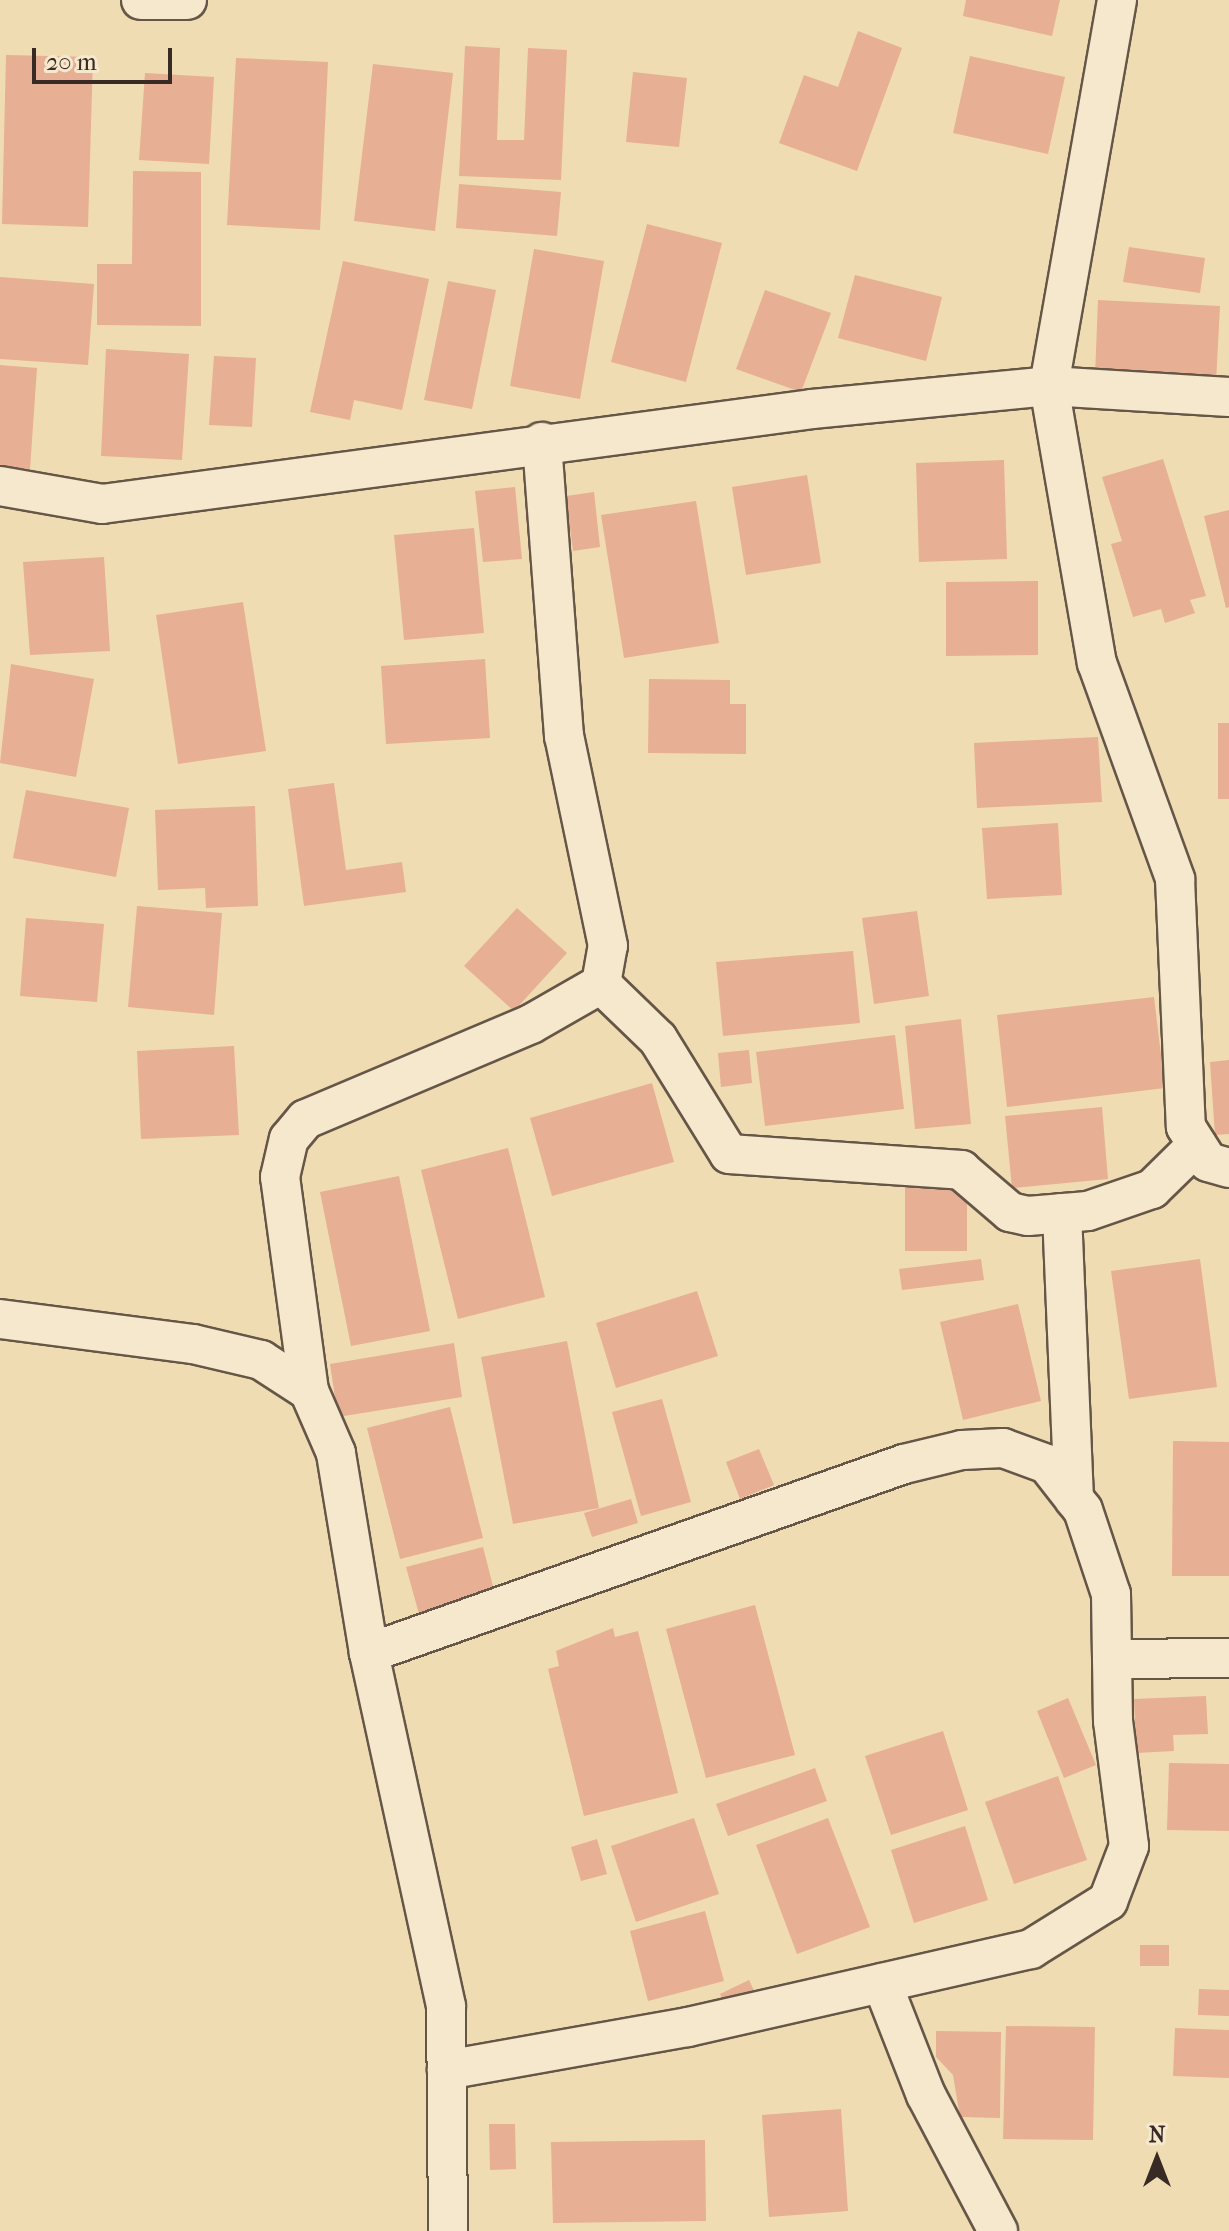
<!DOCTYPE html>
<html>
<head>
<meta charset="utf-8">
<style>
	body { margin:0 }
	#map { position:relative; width:1229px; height:2231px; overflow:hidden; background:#f0dcb2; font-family:"IM FELL French Canon",serif }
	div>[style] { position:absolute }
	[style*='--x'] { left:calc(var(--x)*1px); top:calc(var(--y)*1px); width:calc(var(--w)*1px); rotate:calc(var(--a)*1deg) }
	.building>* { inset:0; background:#e7af93 }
	.roads { filter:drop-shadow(2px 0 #665648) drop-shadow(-2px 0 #665648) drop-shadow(0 2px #665648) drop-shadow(0 -2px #665648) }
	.street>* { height:38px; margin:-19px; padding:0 19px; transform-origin:19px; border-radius:19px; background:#f5e8cd }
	span { translate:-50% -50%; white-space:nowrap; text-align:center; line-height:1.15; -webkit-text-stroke:6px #f5e8cd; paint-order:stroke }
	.north { position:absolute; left:1117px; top:2119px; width:80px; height:80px; -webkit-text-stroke:6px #f5e8cd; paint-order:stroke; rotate:0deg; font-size:22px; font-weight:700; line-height:32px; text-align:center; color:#382a25 }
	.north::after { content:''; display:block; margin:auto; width:28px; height:36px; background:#382a25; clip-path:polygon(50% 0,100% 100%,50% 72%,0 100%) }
	.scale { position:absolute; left:32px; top:48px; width:140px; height:36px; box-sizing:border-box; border:4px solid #382a25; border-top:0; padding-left:10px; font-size:24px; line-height:28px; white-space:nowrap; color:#382a25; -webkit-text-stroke:6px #f5e8cd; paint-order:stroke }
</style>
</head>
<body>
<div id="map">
	<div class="building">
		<div style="clip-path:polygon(966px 0,1060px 0,1052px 36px,963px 16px)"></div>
		<div style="clip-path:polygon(858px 31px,902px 48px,857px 171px,779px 143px,804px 75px,838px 87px)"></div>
		<div style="clip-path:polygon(465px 46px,500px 48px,497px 140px,524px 140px,528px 48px,567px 50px,561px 180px,459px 176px)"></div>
		<div style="clip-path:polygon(6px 55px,93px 57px,88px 227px,2px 224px)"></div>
		<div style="clip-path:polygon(970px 56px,1065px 77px,1048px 154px,953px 133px)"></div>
		<div style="clip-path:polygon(236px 58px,328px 62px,320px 230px,227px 225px)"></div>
		<div style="clip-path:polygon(373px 64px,453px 73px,435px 231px,354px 221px)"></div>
		<div style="clip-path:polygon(633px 72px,687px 78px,679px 147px,626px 142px)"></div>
		<div style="clip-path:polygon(145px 73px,214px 77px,209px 164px,139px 160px)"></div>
		<div style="clip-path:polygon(133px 171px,201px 172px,201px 326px,97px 325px,97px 264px,132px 264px)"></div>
		<div style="clip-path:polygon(459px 184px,561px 192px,557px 236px,456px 228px)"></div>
		<div style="clip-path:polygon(647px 224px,722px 243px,686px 382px,611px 362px)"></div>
		<div style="clip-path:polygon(1129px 247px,1205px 258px,1200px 293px,1123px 282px)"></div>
		<div style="clip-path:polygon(534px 249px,604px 261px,580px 399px,510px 386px)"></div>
		<div style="clip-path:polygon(343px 261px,429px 279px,402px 410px,354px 400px,350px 420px,310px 412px)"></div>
		<div style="clip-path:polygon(855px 275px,942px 297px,926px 361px,838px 338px)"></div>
		<div style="clip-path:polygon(0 277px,94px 284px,88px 365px,0 359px)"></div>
		<div style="clip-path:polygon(448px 281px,496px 290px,472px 409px,424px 400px)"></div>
		<div style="clip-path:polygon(765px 290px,831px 313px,801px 392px,736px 369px)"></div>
		<div style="clip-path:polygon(1098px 300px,1220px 306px,1216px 382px,1095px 376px)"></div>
		<div style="clip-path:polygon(106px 349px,189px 354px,182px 460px,101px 456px)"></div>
		<div style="clip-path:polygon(214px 356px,256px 358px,252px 427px,209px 425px)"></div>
		<div style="clip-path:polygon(0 365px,37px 368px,30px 469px,0 467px)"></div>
		<div style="clip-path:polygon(1163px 459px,1206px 596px,1190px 600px,1195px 613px,1165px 623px,1161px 609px,1133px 617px,1111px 544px,1122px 541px,1102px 477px)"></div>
		<div style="clip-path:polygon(1004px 460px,1007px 559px,919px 562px,916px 463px)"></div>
		<div style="clip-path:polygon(807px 475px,821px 563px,746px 575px,732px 487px)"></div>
		<div style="clip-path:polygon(515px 487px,522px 559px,483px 562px,475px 491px)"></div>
		<div style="clip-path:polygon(594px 492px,600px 547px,573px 551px,566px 496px)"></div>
		<div style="clip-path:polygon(696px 501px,719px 643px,624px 658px,601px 515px)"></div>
		<div style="clip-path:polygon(1229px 510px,1229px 607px,1226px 608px,1204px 516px)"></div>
		<div style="clip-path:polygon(474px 528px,484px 633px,404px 640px,394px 535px)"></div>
		<div style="clip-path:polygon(104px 557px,110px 651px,30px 655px,23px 562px)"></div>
		<div style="clip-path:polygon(1038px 581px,1038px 655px,946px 656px,946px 582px)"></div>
		<div style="clip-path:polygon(243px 602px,266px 751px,178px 764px,156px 615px)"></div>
		<div style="clip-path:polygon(485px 659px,490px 738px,386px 744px,381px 666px)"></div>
		<div style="clip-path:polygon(11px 664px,94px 679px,76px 777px,0 763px)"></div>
		<div style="clip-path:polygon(649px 679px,730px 680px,730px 704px,746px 704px,746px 754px,648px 753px)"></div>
		<div style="clip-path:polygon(1218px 723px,1229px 723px,1229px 799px,1218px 799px)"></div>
		<div style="clip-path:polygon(1098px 737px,1102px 802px,977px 808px,974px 743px)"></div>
		<div style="clip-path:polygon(334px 783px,346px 870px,402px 862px,406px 892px,304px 906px,288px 789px)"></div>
		<div style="clip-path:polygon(26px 790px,129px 808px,116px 877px,13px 858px)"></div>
		<div style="clip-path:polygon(255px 806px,258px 906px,206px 908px,205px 888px,158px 890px,155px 810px)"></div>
		<div style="clip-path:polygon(1058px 823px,1062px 895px,987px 899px,982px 828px)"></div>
		<div style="clip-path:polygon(137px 906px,222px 913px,214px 1015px,128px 1007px)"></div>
		<div style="clip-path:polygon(517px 908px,567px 953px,514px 1011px,464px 966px)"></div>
		<div style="clip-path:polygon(917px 911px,929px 996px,874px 1004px,862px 918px)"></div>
		<div style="clip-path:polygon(26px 918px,104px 924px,97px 1002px,20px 996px)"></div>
		<div style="clip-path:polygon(853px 951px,860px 1023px,723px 1036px,716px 962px)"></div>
		<div style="clip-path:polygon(1154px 997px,1165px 1088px,1007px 1107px,997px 1015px)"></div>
		<div style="clip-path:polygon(961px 1019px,971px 1124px,915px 1129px,905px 1026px)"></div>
		<div style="clip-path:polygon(895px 1035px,904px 1109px,765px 1126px,756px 1052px)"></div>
		<div style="clip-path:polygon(234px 1046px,239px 1135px,141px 1139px,137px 1051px)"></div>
		<div style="clip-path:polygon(749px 1050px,752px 1083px,721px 1087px,718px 1053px)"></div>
		<div style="clip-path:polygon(1229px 1060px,1229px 1134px,1215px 1135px,1210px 1062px)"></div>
		<div style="clip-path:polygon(652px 1083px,674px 1162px,552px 1196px,530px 1118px)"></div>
		<div style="clip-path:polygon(1102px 1107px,1108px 1179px,1012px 1188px,1005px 1116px)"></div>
		<div style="clip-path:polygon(508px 1148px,545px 1297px,458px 1319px,421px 1170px)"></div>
		<div style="clip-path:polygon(399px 1176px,430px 1331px,351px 1346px,320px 1192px)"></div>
		<div style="clip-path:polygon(905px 1185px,967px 1185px,967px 1251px,905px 1251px)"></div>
		<div style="clip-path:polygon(981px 1259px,984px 1280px,902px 1290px,899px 1269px)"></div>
		<div style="clip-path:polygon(1200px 1259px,1217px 1387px,1129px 1399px,1111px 1271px)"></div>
		<div style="clip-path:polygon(697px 1291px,718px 1356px,616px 1388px,596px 1323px)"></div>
		<div style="clip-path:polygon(1018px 1304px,1041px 1401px,963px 1420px,940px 1322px)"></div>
		<div style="clip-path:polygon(567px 1341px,599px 1508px,513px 1524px,481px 1357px)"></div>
		<div style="clip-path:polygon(454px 1343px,462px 1397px,338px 1417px,330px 1364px)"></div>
		<div style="clip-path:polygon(662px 1399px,691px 1502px,641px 1516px,612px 1412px)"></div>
		<div style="clip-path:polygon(450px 1407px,483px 1538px,400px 1559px,367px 1428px)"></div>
		<div style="clip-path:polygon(1173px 1441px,1229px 1442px,1229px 1576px,1172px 1576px)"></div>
		<div style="clip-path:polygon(759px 1449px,774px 1485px,740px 1499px,726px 1462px)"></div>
		<div style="clip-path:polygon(631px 1499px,638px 1523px,592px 1537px,584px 1513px)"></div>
		<div style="clip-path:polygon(483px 1547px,495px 1594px,419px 1614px,406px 1567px)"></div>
		<div style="clip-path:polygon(755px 1605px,795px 1755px,706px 1778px,666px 1629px)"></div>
		<div style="clip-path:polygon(613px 1628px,615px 1637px,638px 1631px,678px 1793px,584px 1816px,548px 1669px,559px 1666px,556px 1651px)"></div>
		<div style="clip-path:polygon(1206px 1696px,1208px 1734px,1173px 1735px,1174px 1751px,1136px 1753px,1134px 1699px)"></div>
		<div style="clip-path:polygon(1068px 1698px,1096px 1765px,1064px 1778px,1037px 1711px)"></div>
		<div style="clip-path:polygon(943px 1731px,968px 1810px,891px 1835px,865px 1756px)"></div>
		<div style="clip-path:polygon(1169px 1763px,1229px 1764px,1229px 1831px,1167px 1830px)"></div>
		<div style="clip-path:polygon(815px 1768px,827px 1801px,728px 1836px,716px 1804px)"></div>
		<div style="clip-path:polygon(1058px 1776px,1087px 1860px,1014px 1884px,985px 1802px)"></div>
		<div style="clip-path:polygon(694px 1818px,719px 1894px,636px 1922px,611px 1846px)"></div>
		<div style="clip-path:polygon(828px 1818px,870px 1927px,797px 1954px,756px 1845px)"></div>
		<div style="clip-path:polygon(965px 1826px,988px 1900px,914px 1923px,891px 1850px)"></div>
		<div style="clip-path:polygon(597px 1839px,607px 1874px,581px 1881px,571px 1847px)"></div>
		<div style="clip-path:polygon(705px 1911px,724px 1981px,648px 2001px,630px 1931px)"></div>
		<div style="clip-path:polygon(1140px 1945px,1169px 1945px,1169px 1966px,1140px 1966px)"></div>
		<div style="clip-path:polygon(749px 1980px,758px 1999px,729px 2013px,720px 1994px)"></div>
		<div style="clip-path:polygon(1199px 1989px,1229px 1990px,1229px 2016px,1198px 2015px)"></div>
		<div style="clip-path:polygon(1006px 2026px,1095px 2027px,1093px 2140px,1003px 2139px)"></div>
		<div style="clip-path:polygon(1175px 2028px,1229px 2030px,1229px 2078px,1173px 2076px)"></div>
		<div style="clip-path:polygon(936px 2031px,1001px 2032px,1000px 2118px,960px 2117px,953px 2075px,936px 2057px)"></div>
		<div style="clip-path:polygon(841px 2109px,848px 2211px,769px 2217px,762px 2115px)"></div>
		<div style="clip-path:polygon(489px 2124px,515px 2124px,516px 2169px,490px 2170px)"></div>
		<div style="clip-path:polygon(705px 2140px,706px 2221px,553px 2223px,551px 2142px)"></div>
	</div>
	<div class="roads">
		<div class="street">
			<div style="--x:141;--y:0;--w:46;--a:0"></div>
			<div style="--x:1117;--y:0;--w:392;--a:100"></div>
			<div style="--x:1049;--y:386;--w:281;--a:80.2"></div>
			<div style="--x:1097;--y:663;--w:230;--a:70.1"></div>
			<div style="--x:1175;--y:879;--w:248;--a:87.5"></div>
			<div style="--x:1186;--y:1127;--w:41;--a:57.8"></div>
			<div style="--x:1208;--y:1162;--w:22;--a:16"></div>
			<div style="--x:0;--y:486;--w:104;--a:10"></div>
			<div style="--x:102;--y:504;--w:716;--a:-7.62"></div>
			<div style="--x:812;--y:409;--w:238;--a:-5.5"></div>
			<div style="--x:1049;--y:386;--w:180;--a:3.5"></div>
			<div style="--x:601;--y:984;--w:79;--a:44"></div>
			<div style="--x:658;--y:1039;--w:135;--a:58.3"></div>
			<div style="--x:729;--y:1154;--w:233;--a:3.9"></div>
			<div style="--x:961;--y:1170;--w:65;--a:40.6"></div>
			<div style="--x:1010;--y:1212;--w:18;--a:13"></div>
			<div style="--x:1028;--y:1216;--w:60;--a:-4.8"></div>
			<div style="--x:1088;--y:1211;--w:68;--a:-19"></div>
			<div style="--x:1152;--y:1189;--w:63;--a:-44.4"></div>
			<div style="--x:1062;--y:1213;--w:286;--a:87.6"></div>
			<div style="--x:0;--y:1319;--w:195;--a:7.4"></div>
			<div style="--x:193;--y:1344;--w:70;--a:13.2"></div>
			<div style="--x:261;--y:1360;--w:57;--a:32.9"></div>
			<div style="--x:369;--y:1653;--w:567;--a:-19.46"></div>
			<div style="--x:904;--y:1464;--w:60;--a:-13.6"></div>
			<div style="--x:962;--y:1450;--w:41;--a:-2.8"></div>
			<div style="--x:1003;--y:1448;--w:47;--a:20"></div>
			<div style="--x:1047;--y:1464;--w:58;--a:52"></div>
			<div style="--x:1083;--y:1510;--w:89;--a:71.6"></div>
			<div style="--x:1111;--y:1594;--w:127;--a:89.1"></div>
			<div style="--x:1113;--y:1721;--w:126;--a:82.7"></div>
			<div style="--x:1129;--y:1846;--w:59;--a:110.9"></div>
			<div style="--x:1108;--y:1901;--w:91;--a:148.1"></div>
			<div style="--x:1031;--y:1949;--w:352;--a:167.2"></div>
			<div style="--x:688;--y:2027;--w:245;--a:169.9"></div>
			<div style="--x:1112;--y:1659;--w:117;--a:-0.5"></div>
			<div style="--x:882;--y:1983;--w:120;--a:68.6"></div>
			<div style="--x:926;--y:2095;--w:154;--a:62.1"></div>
			<div style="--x:448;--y:2231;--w:225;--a:-90.5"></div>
			<div style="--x:446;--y:2006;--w:361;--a:-102.3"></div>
			<div style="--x:369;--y:1653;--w:203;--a:-99.4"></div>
			<div style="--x:336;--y:1453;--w:68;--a:-113.5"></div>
			<div style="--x:309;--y:1391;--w:216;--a:-97.7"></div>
			<div style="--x:280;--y:1177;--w:39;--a:-77"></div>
			<div style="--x:289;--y:1139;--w:26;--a:-50"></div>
			<div style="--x:306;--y:1119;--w:244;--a:-22.9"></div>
			<div style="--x:531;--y:1024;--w:81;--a:-29.7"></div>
			<div style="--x:601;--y:984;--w:39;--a:-80"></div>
			<div style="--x:608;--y:946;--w:215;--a:-101.8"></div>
			<div style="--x:564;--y:736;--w:295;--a:-94.3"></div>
		</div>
	</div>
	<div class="north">N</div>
	<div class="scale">20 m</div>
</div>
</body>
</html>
